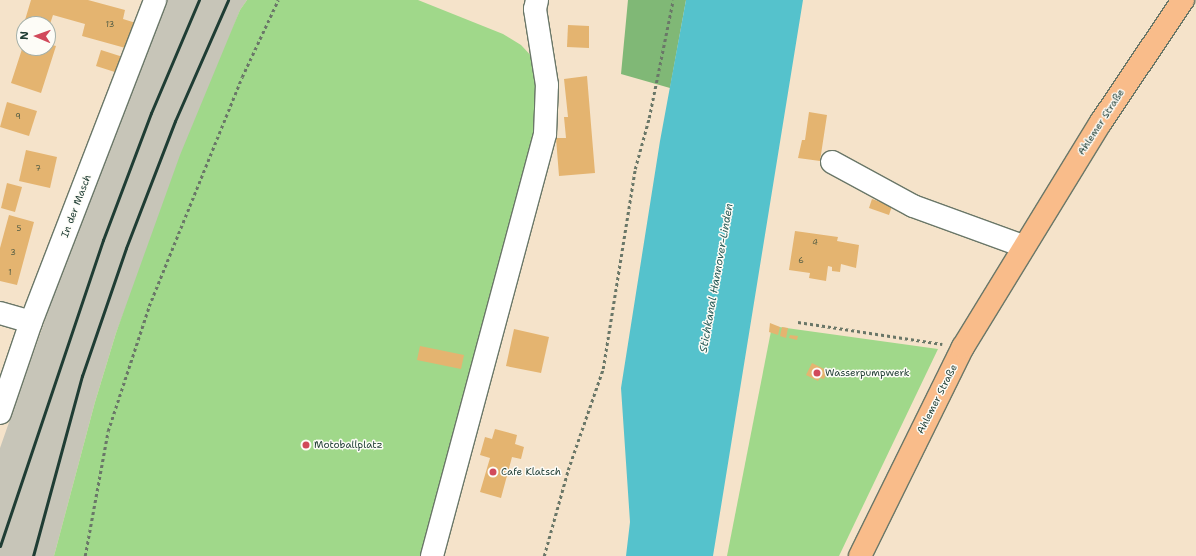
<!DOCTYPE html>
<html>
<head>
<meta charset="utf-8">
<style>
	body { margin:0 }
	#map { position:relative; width:1196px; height:556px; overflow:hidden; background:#f5e3ca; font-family:"Shantell Sans",sans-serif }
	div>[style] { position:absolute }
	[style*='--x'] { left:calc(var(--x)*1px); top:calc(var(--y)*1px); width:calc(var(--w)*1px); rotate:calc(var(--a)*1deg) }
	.industrial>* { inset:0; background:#c7c5b8 }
	.green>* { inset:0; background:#a0d88a }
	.forest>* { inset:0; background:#80b876 }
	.water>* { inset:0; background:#55c2cc }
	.building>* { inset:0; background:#e4b470 }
	.path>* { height:2.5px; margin-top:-1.25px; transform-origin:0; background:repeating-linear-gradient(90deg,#6a7768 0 3px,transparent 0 6px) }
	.roads { filter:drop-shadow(1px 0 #6a7768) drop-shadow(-1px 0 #6a7768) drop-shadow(0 1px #6a7768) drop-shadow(0 -1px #6a7768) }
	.minor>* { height:22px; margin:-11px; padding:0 11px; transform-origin:11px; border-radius:11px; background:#fff }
	.major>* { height:22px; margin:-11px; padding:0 11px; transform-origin:11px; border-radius:11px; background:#f9bc8a }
	.rail>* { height:3px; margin:-1.5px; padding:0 1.5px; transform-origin:1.5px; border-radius:1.5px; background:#1f3d34 }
	.dots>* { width:11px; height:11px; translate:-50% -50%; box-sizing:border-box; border:2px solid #fdfcf7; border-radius:50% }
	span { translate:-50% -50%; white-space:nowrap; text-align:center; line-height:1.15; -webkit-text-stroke:3px #fdfcf7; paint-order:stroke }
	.number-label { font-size:8px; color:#505b43 }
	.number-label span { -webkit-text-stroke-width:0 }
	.street-label { font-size:10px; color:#1f3d34 }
	.poi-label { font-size:10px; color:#1f3d34 }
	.left { translate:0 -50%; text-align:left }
	.water-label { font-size:11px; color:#2c5e5a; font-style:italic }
	.north { position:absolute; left:16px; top:16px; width:40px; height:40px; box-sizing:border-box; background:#fdfcf7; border:1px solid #a4b0a9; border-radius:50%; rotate:272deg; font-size:11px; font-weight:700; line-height:16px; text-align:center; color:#1f3d34 }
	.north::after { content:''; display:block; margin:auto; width:14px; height:18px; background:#d1495b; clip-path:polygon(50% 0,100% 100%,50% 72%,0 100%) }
</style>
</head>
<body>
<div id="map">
	<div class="industrial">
		<div style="clip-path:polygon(165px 0,247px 0,240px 10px,116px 333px,95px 402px,54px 556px,0 556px,0 448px,83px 212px)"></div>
	</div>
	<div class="green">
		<div style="clip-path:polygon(247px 0,418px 0,503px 34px,521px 45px,535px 60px,539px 87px,536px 137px,422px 556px,54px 556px,95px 402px,116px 333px,180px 155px,240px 10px)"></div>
		<div style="clip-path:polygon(772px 326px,938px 349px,839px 556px,727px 556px)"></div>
	</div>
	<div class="forest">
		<div style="clip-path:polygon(628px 0,686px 0,670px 88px,621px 74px)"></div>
	</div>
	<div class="water">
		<div style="clip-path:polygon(686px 0,803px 0,713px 556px,626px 556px,630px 522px,621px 388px,660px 141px)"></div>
	</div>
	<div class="building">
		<div style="clip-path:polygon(31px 0,88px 0,125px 10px,123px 19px,136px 23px,129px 49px,82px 36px,85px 24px,53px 15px,49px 27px,48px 24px,39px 24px,25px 20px)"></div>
		<div style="clip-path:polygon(568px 25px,589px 26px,589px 48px,567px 47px)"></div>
		<div style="clip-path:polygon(24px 43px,24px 48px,48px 48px,48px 44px,56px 46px,41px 93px,11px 83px)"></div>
		<div style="clip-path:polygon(101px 50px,123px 57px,118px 73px,96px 66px)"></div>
		<div style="clip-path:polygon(587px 76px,595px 173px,559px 176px,556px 138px,566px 138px,564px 117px,568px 117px,564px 79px)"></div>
		<div style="clip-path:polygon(7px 102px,37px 111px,29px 136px,0 127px)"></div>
		<div style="clip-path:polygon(809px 112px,827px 115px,820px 161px,798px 158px,802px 140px,805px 140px)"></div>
		<div style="clip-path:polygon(26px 150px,57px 157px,50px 188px,19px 181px)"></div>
		<div style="clip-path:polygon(7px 183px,22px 187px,15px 212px,1px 208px)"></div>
		<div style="clip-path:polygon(872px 199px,892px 206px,889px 215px,869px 208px)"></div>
		<div style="clip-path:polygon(9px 215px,34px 222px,17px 285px,0 281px,0 248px)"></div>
		<div style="clip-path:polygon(795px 231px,838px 237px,837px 241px,859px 245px,856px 268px,841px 264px,840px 272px,832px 271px,832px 267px,828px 266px,826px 281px,809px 278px,810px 273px,789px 270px)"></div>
		<div style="clip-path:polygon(770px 323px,780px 327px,778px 335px,769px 332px)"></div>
		<div style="clip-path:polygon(782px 327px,788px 328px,786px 338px,780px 336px)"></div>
		<div style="clip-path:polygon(514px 329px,549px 337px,541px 373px,506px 366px)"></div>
		<div style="clip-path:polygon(790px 335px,798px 336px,797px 340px,789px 338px)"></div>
		<div style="clip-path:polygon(420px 346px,464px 355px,461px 369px,417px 360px)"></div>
		<div style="clip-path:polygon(812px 363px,828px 371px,824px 379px,820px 378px,818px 381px,806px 375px)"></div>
		<div style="clip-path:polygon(495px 429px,517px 435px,515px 444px,524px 447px,521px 459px,512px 457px,501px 498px,480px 492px,490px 458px,480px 455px,485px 437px,492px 439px)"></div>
	</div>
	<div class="path">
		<div style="--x:798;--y:322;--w:146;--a:8.7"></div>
		<div style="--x:85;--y:556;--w:127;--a:-79.6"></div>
		<div style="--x:108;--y:431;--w:132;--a:-71.8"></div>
		<div style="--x:149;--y:306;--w:247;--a:-67.9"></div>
		<div style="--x:242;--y:77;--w:85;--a:-64.9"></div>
		<div style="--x:544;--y:556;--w:89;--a:-74.4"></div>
		<div style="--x:568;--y:470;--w:107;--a:-70.9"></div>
		<div style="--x:603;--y:369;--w:203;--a:-80.9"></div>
		<div style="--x:635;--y:169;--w:53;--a:-74.6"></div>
		<div style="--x:649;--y:118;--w:120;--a:-78.5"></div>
	</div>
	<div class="roads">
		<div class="minor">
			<div style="--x:832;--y:162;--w:92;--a:28.5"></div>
			<div style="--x:913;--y:206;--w:117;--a:20"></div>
			<div style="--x:0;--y:313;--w:32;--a:16"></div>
			<div style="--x:0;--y:413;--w:96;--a:-71.2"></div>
			<div style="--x:31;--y:322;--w:345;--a:-68.9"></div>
			<div style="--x:432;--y:556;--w:437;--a:-75"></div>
			<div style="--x:545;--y:134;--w:49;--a:-87.7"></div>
			<div style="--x:547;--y:85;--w:77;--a:-99"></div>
			<div style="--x:535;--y:9;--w:9;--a:-77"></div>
		</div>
		<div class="major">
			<div style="--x:860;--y:556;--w:233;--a:-63.8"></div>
			<div style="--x:963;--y:347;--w:264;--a:-58.5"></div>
			<div style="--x:1101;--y:122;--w:147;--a:-56.1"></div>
		</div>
	</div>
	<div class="rail">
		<div style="--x:0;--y:546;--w:323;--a:-71.4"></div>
		<div style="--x:103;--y:240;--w:136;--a:-69.3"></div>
		<div style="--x:151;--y:113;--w:123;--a:-67"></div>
		<div style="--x:33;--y:556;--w:187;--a:-74.8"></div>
		<div style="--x:82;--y:376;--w:135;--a:-71"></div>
		<div style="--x:126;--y:248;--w:136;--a:-68.9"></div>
		<div style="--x:175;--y:121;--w:132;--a:-66.3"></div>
	</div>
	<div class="dots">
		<div style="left:817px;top:373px;background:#d1495b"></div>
		<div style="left:306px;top:445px;background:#d1495b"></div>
		<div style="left:493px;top:472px;background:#d1495b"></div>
	</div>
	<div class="number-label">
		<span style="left:110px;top:25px">13</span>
		<span style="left:18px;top:117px">9</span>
		<span style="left:38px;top:169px">7</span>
		<span style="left:19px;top:229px">5</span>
		<span style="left:815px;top:243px">4</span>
		<span style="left:13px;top:253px">3</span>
		<span style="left:801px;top:261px">6</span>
		<span style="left:10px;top:273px">1</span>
	</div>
	<div class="street-label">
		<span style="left:1101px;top:122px;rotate:-57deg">Ahlemer Straße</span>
		<span style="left:76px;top:206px;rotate:-69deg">In der Masch</span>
		<span style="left:937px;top:399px;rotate:-63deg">Ahlemer Straße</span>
	</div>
	<div class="poi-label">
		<span class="left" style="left:825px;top:373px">Wasserpumpwerk</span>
		<span class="left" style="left:314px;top:445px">Motoballplatz</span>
		<span class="left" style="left:501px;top:472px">Cafe Klatsch</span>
	</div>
	<div class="water-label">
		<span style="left:717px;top:278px;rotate:-80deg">Stichkanal Hannover-Linden</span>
	</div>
	<div class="north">N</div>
</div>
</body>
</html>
